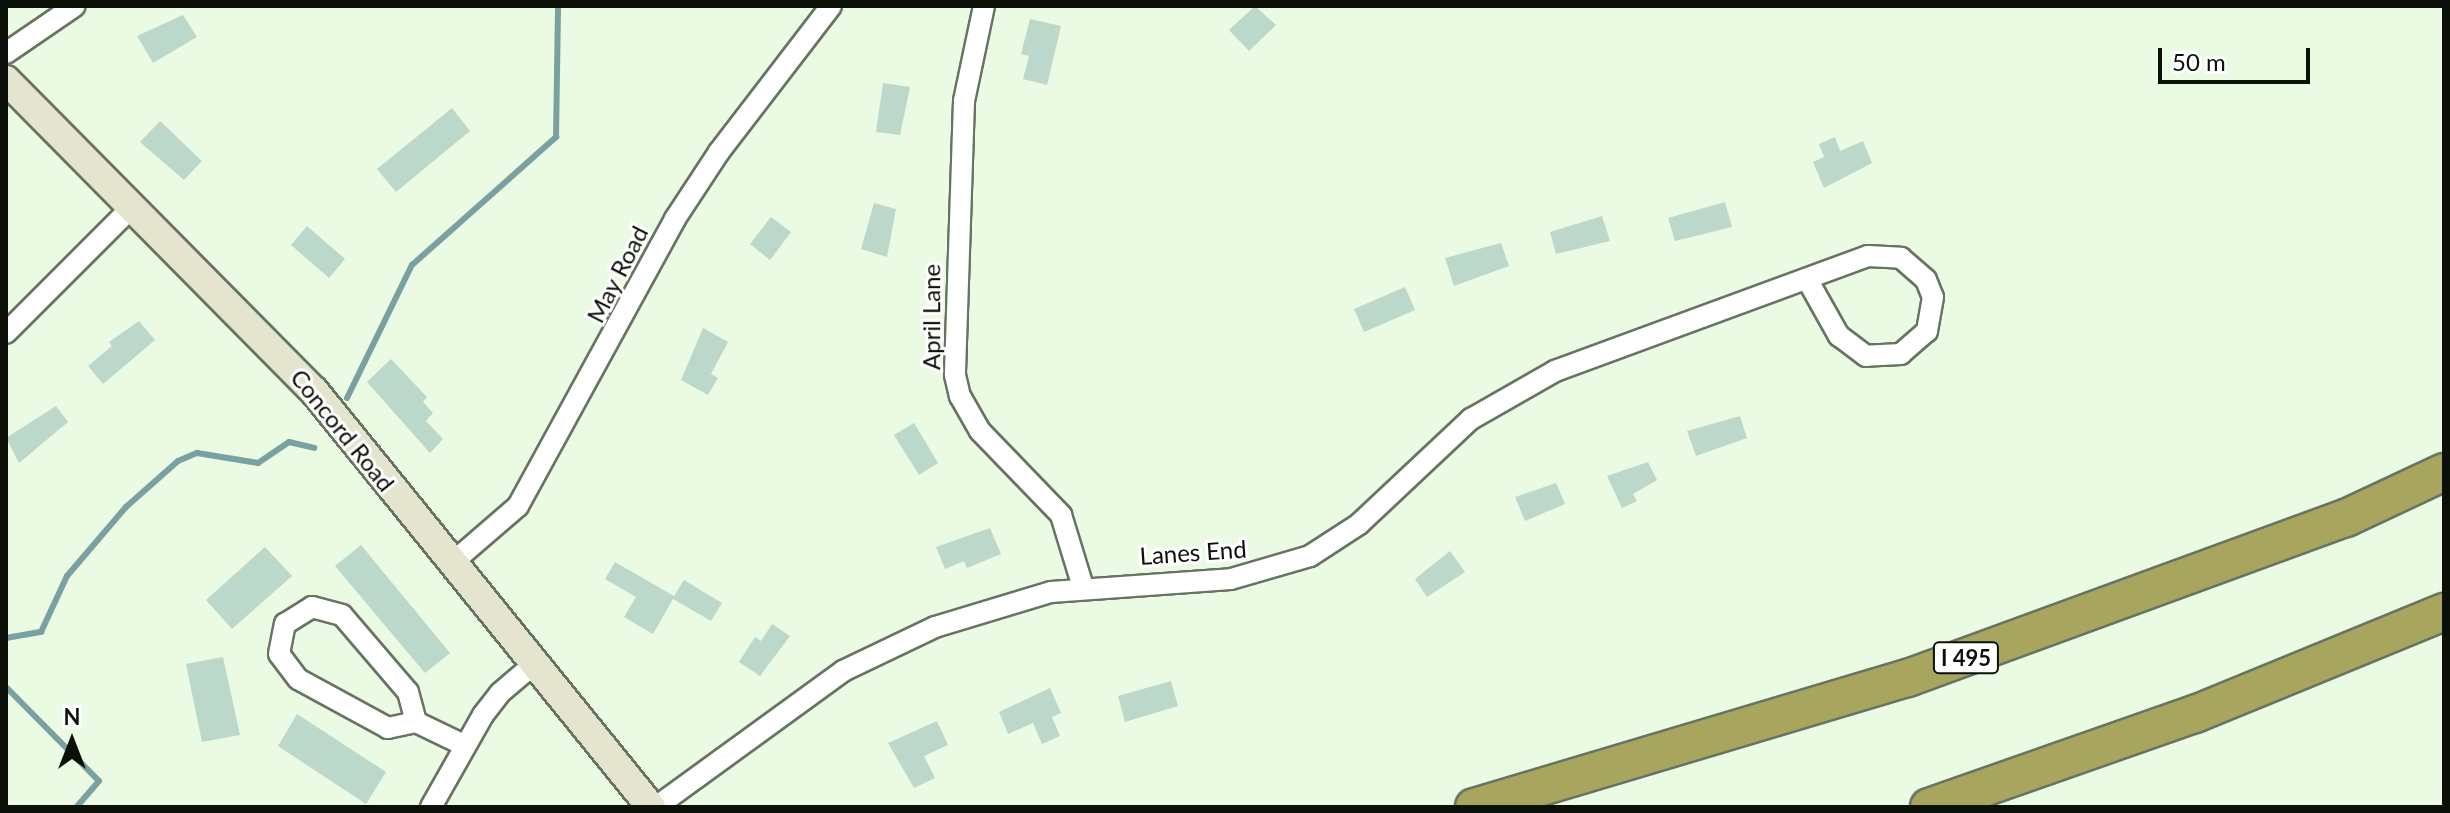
<!DOCTYPE html>
<html>
<head>
<meta charset="utf-8">
<style>
	body { margin:0 }
	#map { position:relative; width:2450px; height:813px; overflow:hidden; background:#eafae3; font-family:Lato,sans-serif }
	div>[style] { position:absolute }
	[style*='--x'] { left:calc(var(--x)*1px); top:calc(var(--y)*1px); width:calc(var(--w)*1px); rotate:calc(var(--a)*1deg) }
	.stream>* { height:6px; margin:-3px; padding:0 3px; transform-origin:3px; border-radius:3px; background:#7aa1a1 }
	.building>* { inset:0; background:#bcd8cb }
	.roads { filter:drop-shadow(2px 0 #677461) drop-shadow(-2px 0 #677461) drop-shadow(0 2px #677461) drop-shadow(0 -2px #677461) }
	.street>* { height:20px; margin:-10px; padding:0 10px; transform-origin:10px; border-radius:10px; background:#fff }
	.secondary>* { height:28px; margin:-14px; padding:0 14px; transform-origin:14px; border-radius:14px; background:#e5e4cf }
	.highway>* { height:36px; margin:-18px; padding:0 18px; transform-origin:18px; border-radius:18px; background:#a8a55e }
	span { translate:-50% -50%; white-space:nowrap; text-align:center; line-height:1.15; -webkit-text-stroke:6px #fff; paint-order:stroke }
	.shield-label span { padding:2px 6px; background:#fff; border:2px solid; border-radius:6px; -webkit-text-stroke-width:0 }
	.shield-label { font-size:22px; color:#0b1009; font-weight:700 }
	.street-label { font-size:24px; color:#0b1009 }
	.frame { position:absolute; inset:0; border:8px solid #0b1009; pointer-events:none }
	.north { position:absolute; left:32px; top:701px; width:80px; height:80px; -webkit-text-stroke:6px #fff; paint-order:stroke; rotate:0deg; font-size:22px; font-weight:700; line-height:32px; text-align:center; color:#0b1009 }
	.north::after { content:''; display:block; margin:auto; width:28px; height:36px; background:#0b1009; clip-path:polygon(50% 0,100% 100%,50% 72%,0 100%) }
	.scale { position:absolute; left:2158px; top:48px; width:152px; height:36px; box-sizing:border-box; border:4px solid #0b1009; border-top:0; padding-left:10px; font-size:24px; line-height:28px; white-space:nowrap; color:#0b1009; -webkit-text-stroke:6px #fff; paint-order:stroke }
</style>
</head>
<body>
<div id="map">
	<div class="stream">
		<div style="--x:347;--y:398;--w:148;--a:-64"></div>
		<div style="--x:412;--y:265;--w:193;--a:-41.6"></div>
		<div style="--x:556;--y:137;--w:131;--a:-89.1"></div>
		<div style="--x:6;--y:638;--w:36;--a:-10"></div>
		<div style="--x:41;--y:632;--w:62;--a:-65.1"></div>
		<div style="--x:67;--y:576;--w:91;--a:-49.5"></div>
		<div style="--x:126;--y:507;--w:69;--a:-41.5"></div>
		<div style="--x:178;--y:461;--w:21;--a:-23"></div>
		<div style="--x:197;--y:453;--w:62;--a:9.3"></div>
		<div style="--x:258;--y:463;--w:37;--a:-34"></div>
		<div style="--x:289;--y:442;--w:26;--a:13"></div>
		<div style="--x:6;--y:687;--w:132;--a:45.3"></div>
		<div style="--x:99;--y:781;--w:35;--a:131"></div>
	</div>
	<div class="building">
		<div style="clip-path:polygon(1255px 6px,1276px 25px,1249px 51px,1229px 30px)"></div>
		<div style="clip-path:polygon(183px 15px,197px 37px,153px 63px,137px 36px)"></div>
		<div style="clip-path:polygon(1030px 19px,1061px 26px,1047px 85px,1023px 79px,1029px 56px,1021px 54px)"></div>
		<div style="clip-path:polygon(883px 83px,910px 87px,900px 135px,876px 132px)"></div>
		<div style="clip-path:polygon(452px 108px,470px 131px,396px 192px,377px 169px)"></div>
		<div style="clip-path:polygon(160px 121px,202px 161px,184px 180px,140px 142px)"></div>
		<div style="clip-path:polygon(1835px 137px,1840px 151px,1863px 141px,1872px 163px,1824px 188px,1813px 162px,1824px 157px,1819px 144px)"></div>
		<div style="clip-path:polygon(1725px 202px,1732px 227px,1675px 241px,1668px 218px)"></div>
		<div style="clip-path:polygon(874px 203px,896px 209px,887px 257px,861px 249px)"></div>
		<div style="clip-path:polygon(1602px 216px,1610px 241px,1556px 254px,1550px 232px)"></div>
		<div style="clip-path:polygon(771px 217px,791px 232px,770px 260px,750px 244px)"></div>
		<div style="clip-path:polygon(307px 226px,345px 259px,329px 278px,291px 245px)"></div>
		<div style="clip-path:polygon(1501px 243px,1509px 266px,1454px 286px,1445px 258px)"></div>
		<div style="clip-path:polygon(1405px 287px,1415px 310px,1364px 332px,1354px 309px)"></div>
		<div style="clip-path:polygon(139px 321px,155px 340px,103px 384px,88px 366px,112px 346px,109px 342px)"></div>
		<div style="clip-path:polygon(703px 328px,728px 342px,711px 374px,718px 378px,708px 395px,681px 380px)"></div>
		<div style="clip-path:polygon(391px 359px,427px 397px,423px 402px,433px 413px,426px 421px,443px 439px,430px 453px,367px 382px)"></div>
		<div style="clip-path:polygon(56px 406px,68px 422px,19px 463px,6px 438px)"></div>
		<div style="clip-path:polygon(1740px 416px,1747px 438px,1696px 456px,1687px 431px)"></div>
		<div style="clip-path:polygon(914px 423px,938px 463px,919px 475px,894px 435px)"></div>
		<div style="clip-path:polygon(1648px 462px,1657px 480px,1633px 494px,1637px 501px,1622px 508px,1607px 476px)"></div>
		<div style="clip-path:polygon(1556px 483px,1565px 504px,1525px 521px,1515px 497px)"></div>
		<div style="clip-path:polygon(990px 528px,1001px 554px,967px 568px,964px 561px,945px 569px,936px 547px)"></div>
		<div style="clip-path:polygon(361px 545px,450px 653px,425px 673px,335px 566px)"></div>
		<div style="clip-path:polygon(265px 547px,292px 576px,232px 629px,206px 600px)"></div>
		<div style="clip-path:polygon(1450px 551px,1465px 572px,1427px 597px,1415px 579px)"></div>
		<div style="clip-path:polygon(615px 562px,674px 596px,684px 580px,722px 603px,711px 621px,673px 599px,653px 634px,624px 617px,636px 597px,605px 579px)"></div>
		<div style="clip-path:polygon(772px 624px,790px 636px,760px 676px,739px 662px,755px 637px,761px 641px)"></div>
		<div style="clip-path:polygon(223px 657px,240px 735px,202px 742px,186px 664px)"></div>
		<div style="clip-path:polygon(1171px 681px,1178px 706px,1125px 722px,1118px 696px)"></div>
		<div style="clip-path:polygon(1050px 688px,1061px 713px,1052px 717px,1060px 736px,1042px 744px,1033px 723px,1008px 734px,999px 712px)"></div>
		<div style="clip-path:polygon(297px 714px,386px 772px,366px 804px,278px 746px)"></div>
		<div style="clip-path:polygon(937px 721px,948px 745px,924px 756px,935px 778px,914px 788px,888px 743px)"></div>
	</div>
	<div class="roads">
		<div class="street">
			<div style="--x:984;--y:6;--w:97;--a:101.9"></div>
			<div style="--x:964;--y:101;--w:274;--a:91.9"></div>
			<div style="--x:955;--y:375;--w:22;--a:77"></div>
			<div style="--x:960;--y:396;--w:40;--a:60.3"></div>
			<div style="--x:980;--y:431;--w:117;--a:46"></div>
			<div style="--x:1061;--y:515;--w:75;--a:73"></div>
			<div style="--x:6;--y:53;--w:83;--a:-34.3"></div>
			<div style="--x:6;--y:333;--w:178;--a:-45"></div>
			<div style="--x:452;--y:563;--w:87;--a:-40.8"></div>
			<div style="--x:518;--y:506;--w:327;--a:-61.3"></div>
			<div style="--x:675;--y:219;--w:80;--a:-56.7"></div>
			<div style="--x:719;--y:152;--w:184;--a:-52.5"></div>
			<div style="--x:416;--y:722;--w:29;--a:168"></div>
			<div style="--x:388;--y:728;--w:102;--a:-151.4"></div>
			<div style="--x:298;--y:679;--w:31;--a:-127"></div>
			<div style="--x:279;--y:654;--w:31;--a:-79"></div>
			<div style="--x:285;--y:624;--w:32;--a:-32"></div>
			<div style="--x:312;--y:607;--w:31;--a:15"></div>
			<div style="--x:342;--y:615;--w:101;--a:49.4"></div>
			<div style="--x:408;--y:692;--w:31;--a:75"></div>
			<div style="--x:416;--y:722;--w:53;--a:25.6"></div>
			<div style="--x:431;--y:807;--w:106;--a:-60.5"></div>
			<div style="--x:483;--y:715;--w:28;--a:-52"></div>
			<div style="--x:500;--y:693;--w:45;--a:-40.5"></div>
			<div style="--x:656;--y:807;--w:231;--a:-36"></div>
			<div style="--x:843;--y:671;--w:102;--a:-25.6"></div>
			<div style="--x:935;--y:627;--w:121;--a:-16.8"></div>
			<div style="--x:1051;--y:592;--w:180;--a:-4.1"></div>
			<div style="--x:1231;--y:579;--w:82;--a:-16.2"></div>
			<div style="--x:1310;--y:556;--w:59;--a:-33.1"></div>
			<div style="--x:1359;--y:524;--w:154;--a:-43.2"></div>
			<div style="--x:1471;--y:419;--w:97;--a:-29.7"></div>
			<div style="--x:1555;--y:371;--w:333;--a:-20.2"></div>
			<div style="--x:1868;--y:256;--w:33;--a:3"></div>
			<div style="--x:1901;--y:258;--w:33;--a:41"></div>
			<div style="--x:1926;--y:280;--w:18;--a:68"></div>
			<div style="--x:1933;--y:297;--w:35;--a:100"></div>
			<div style="--x:1927;--y:331;--w:35;--a:139"></div>
			<div style="--x:1901;--y:354;--w:35;--a:177"></div>
			<div style="--x:1866;--y:356;--w:34;--a:-143"></div>
			<div style="--x:1839;--y:336;--w:65;--a:-119.3"></div>
		</div>
		<div class="secondary">
			<div style="--x:6;--y:80;--w:438;--a:45.3"></div>
			<div style="--x:314;--y:391;--w:535;--a:50.99"></div>
		</div>
		<div class="highway">
			<div style="--x:1474;--y:807;--w:453;--a:-16.6"></div>
			<div style="--x:1908;--y:678;--w:466;--a:-20.1"></div>
			<div style="--x:2346;--y:518;--w:108;--a:-25.1"></div>
			<div style="--x:1929;--y:807;--w:282;--a:-19.3"></div>
			<div style="--x:2195;--y:714;--w:269;--a:-22.3"></div>
		</div>
	</div>
	<div class="shield-label">
		<span style="left:1966px;top:658px">I 495</span>
	</div>
	<div class="street-label">
		<span style="left:617px;top:274px;rotate:-63deg">May Road</span>
		<span style="left:931px;top:317px;rotate:-90deg">April Lane</span>
		<span style="left:343px;top:430px;rotate:51deg">Concord Road</span>
		<span style="left:1193px;top:552px;rotate:-4deg">Lanes End</span>
	</div>
	<div class="frame"></div>
	<div class="north">N</div>
	<div class="scale">50 m</div>
</div>
</body>
</html>
